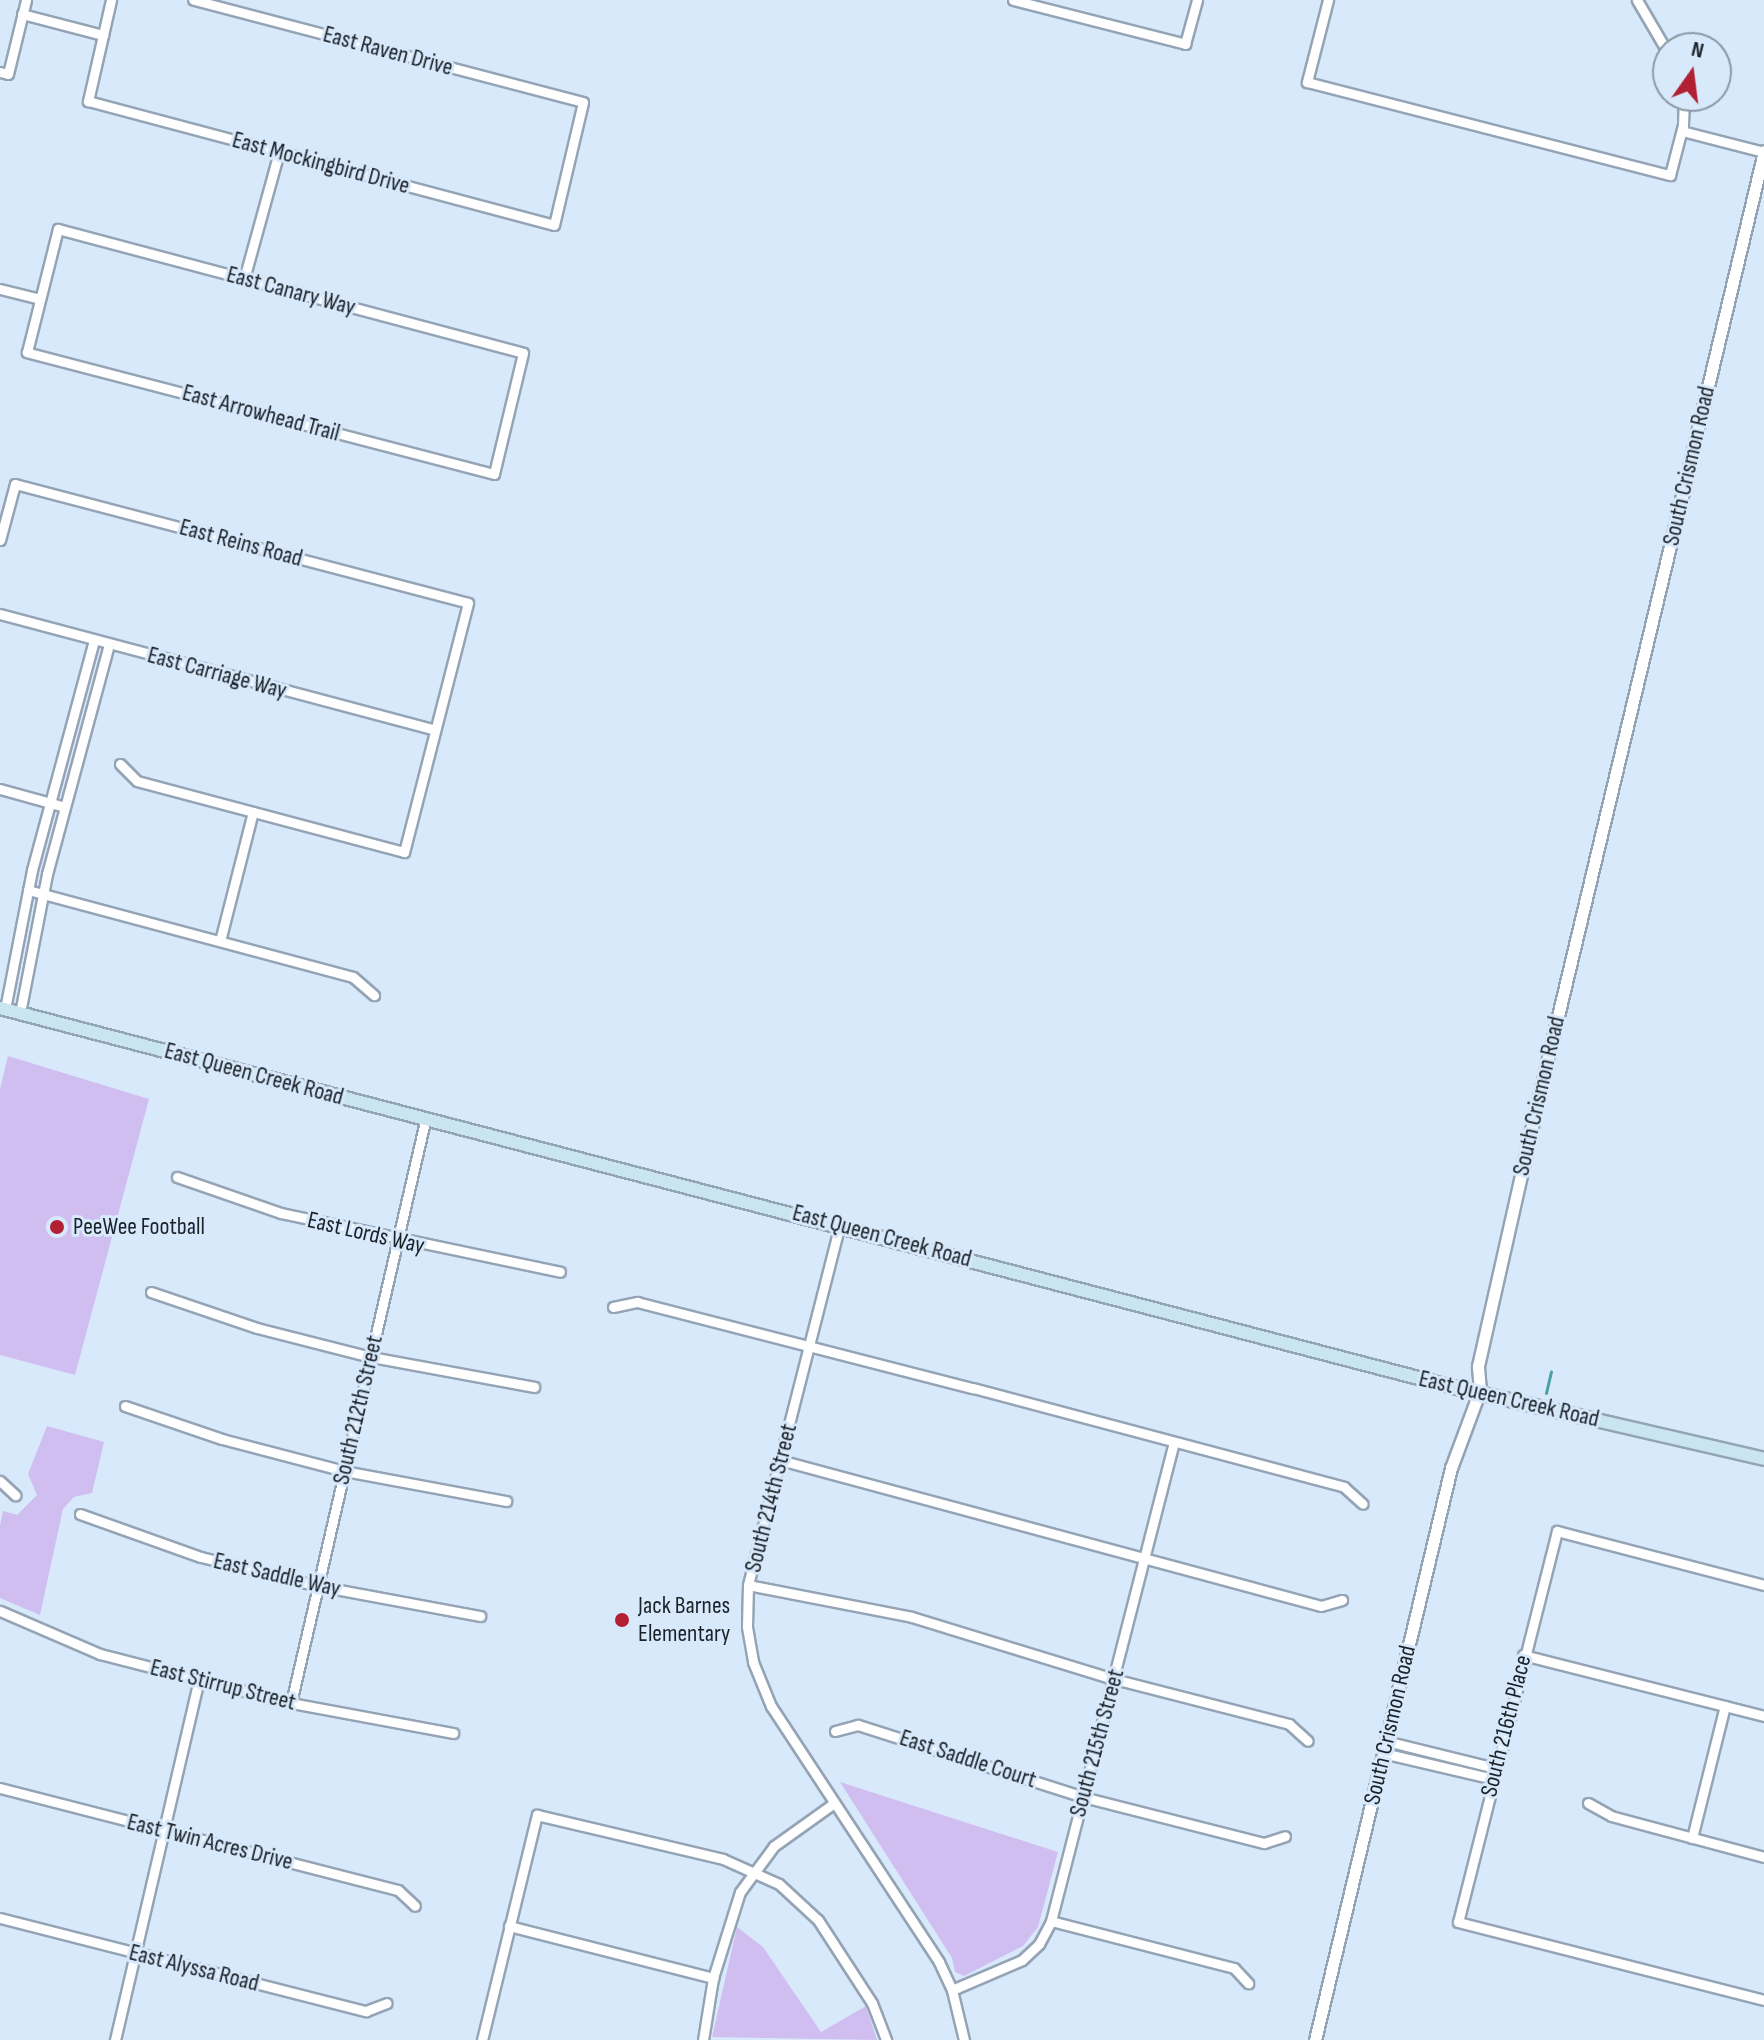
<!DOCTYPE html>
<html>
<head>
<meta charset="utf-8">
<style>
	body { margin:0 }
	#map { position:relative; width:1764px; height:2040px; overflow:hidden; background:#d8e9fc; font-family:"Sofia Sans Condensed",sans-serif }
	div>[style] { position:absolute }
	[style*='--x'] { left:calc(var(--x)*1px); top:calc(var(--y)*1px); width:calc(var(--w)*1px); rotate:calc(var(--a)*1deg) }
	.green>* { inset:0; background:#d1bef0 }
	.stream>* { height:3px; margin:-1.5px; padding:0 1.5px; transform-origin:1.5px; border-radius:1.5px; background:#4ba2a4 }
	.roads { filter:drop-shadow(2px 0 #94a4b5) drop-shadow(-2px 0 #94a4b5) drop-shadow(0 2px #94a4b5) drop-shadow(0 -2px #94a4b5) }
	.minor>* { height:9px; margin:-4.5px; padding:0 4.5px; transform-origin:4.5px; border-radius:4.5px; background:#fff }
	.tertiary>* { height:11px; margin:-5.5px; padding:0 5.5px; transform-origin:5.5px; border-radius:5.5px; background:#fff }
	.secondary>* { height:12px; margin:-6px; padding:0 6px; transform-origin:6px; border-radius:6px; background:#c9e6f0 }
	.dots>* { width:22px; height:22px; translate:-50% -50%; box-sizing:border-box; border:4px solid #d8e9fc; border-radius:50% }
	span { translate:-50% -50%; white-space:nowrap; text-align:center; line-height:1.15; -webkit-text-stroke:6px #d8e9fc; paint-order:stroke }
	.street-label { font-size:24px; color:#1a2127 }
	.poi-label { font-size:24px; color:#1a2127 }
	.left { translate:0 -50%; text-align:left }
	.north { position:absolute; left:1652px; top:32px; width:80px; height:80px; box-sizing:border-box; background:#d8e9fc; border:2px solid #8c99a7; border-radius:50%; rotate:14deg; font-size:22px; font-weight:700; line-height:32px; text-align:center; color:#1a2127 }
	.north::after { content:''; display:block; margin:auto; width:28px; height:36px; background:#b22033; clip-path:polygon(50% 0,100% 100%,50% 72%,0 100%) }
</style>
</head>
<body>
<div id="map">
	<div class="green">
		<div style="clip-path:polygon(8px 1056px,149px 1099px,75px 1375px,0 1355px,0 1089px)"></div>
		<div style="clip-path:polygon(47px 1426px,104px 1442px,92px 1493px,74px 1497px,63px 1509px,40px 1615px,0 1598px,0 1525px,3px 1511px,17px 1515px,37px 1495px,28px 1474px)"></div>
		<div style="clip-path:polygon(840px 1782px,1058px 1852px,1038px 1927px,1023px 1946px,964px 1976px,955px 1972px,952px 1958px)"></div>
		<div style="clip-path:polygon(737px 1927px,763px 1947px,821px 2032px,866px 2006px,877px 2040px,712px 2037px)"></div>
	</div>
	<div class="stream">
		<div style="--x:1546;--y:1393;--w:22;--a:-77"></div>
	</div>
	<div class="roads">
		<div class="minor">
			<div style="--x:111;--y:0;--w:104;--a:102.8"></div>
			<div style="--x:88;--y:101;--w:482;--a:14.9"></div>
			<div style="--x:554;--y:225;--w:126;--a:-76.7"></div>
			<div style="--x:583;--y:102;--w:403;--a:-165.3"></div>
			<div style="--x:1013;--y:0;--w:178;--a:14.3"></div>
			<div style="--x:1185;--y:44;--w:46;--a:-74.7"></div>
			<div style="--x:1328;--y:0;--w:85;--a:104.4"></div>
			<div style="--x:1307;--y:82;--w:375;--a:14.4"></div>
			<div style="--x:1670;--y:175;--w:52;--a:-75.4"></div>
			<div style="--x:1683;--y:125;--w:29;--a:-88"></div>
			<div style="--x:1637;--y:0;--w:61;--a:59.7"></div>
			<div style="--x:22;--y:14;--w:84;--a:14.5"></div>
			<div style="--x:0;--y:72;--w:8;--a:14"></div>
			<div style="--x:8;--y:74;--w:76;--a:-76.3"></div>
			<div style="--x:1682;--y:131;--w:85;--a:14.4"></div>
			<div style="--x:58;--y:229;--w:481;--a:14.9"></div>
			<div style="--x:523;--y:353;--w:124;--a:103.5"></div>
			<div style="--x:494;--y:474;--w:483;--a:-165.4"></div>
			<div style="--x:27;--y:352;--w:127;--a:-75.9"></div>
			<div style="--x:244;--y:279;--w:132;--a:-74.6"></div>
			<div style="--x:0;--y:289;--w:41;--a:14"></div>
			<div style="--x:0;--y:540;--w:58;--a:-75"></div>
			<div style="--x:15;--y:484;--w:468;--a:14.7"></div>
			<div style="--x:468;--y:603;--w:257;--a:104.4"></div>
			<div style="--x:404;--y:852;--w:276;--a:-165.1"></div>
			<div style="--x:137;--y:781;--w:24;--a:-135"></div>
			<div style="--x:0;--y:614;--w:450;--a:14.9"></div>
			<div style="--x:0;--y:789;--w:67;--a:15.5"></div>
			<div style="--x:28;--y:890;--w:336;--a:15"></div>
			<div style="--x:353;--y:977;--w:28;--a:41"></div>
			<div style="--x:220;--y:941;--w:133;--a:-75.7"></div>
			<div style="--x:5;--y:1009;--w:142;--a:-79"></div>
			<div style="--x:32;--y:870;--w:238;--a:-74.9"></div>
			<div style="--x:20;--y:1013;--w:142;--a:-79"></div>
			<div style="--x:47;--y:874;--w:238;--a:-74.9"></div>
			<div style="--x:177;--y:1177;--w:110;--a:19.1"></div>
			<div style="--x:281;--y:1213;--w:285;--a:11.9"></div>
			<div style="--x:840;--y:1224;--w:373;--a:104.3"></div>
			<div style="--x:748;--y:1585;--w:42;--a:91.4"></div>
			<div style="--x:747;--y:1627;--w:36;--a:80"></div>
			<div style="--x:753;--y:1662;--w:48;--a:67.8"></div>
			<div style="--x:771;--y:1706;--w:306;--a:56.7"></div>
			<div style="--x:939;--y:1962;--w:31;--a:65"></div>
			<div style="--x:952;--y:1990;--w:51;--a:76.5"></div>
			<div style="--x:151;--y:1292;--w:112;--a:18.8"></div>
			<div style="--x:257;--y:1328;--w:118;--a:14.3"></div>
			<div style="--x:371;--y:1357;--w:166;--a:10.4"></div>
			<div style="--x:613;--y:1307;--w:25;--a:-12"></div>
			<div style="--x:637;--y:1302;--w:347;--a:14.4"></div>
			<div style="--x:973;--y:1388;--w:384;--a:14.9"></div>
			<div style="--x:1344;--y:1487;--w:25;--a:42"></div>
			<div style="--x:125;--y:1406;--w:102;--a:18.8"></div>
			<div style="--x:222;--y:1439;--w:126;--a:14.7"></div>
			<div style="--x:344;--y:1471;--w:165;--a:10.5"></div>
			<div style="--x:780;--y:1460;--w:560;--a:15.1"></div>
			<div style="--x:1321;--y:1606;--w:22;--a:-16"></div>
			<div style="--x:0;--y:1481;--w:21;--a:43"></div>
			<div style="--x:80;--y:1514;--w:128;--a:19.6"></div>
			<div style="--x:201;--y:1557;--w:121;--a:13.9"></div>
			<div style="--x:318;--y:1586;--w:165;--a:10.5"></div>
			<div style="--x:748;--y:1585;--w:167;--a:11"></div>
			<div style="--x:912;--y:1617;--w:211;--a:17.1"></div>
			<div style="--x:1114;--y:1679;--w:181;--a:14.4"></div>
			<div style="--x:1289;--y:1724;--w:25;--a:42"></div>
			<div style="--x:1764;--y:1585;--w:214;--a:-165.4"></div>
			<div style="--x:1557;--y:1531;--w:403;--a:104.2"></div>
			<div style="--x:1458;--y:1922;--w:316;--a:14.3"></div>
			<div style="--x:0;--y:1611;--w:109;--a:23.3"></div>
			<div style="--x:100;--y:1654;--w:197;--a:14.4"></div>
			<div style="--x:291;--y:1703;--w:165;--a:10.5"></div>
			<div style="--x:1523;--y:1655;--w:249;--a:14.2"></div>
			<div style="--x:291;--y:1703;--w:601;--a:-77.03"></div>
			<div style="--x:835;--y:1731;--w:24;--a:-15"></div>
			<div style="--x:858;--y:1725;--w:236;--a:17.7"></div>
			<div style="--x:1083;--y:1797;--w:187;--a:14.3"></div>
			<div style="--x:1264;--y:1843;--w:22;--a:-18"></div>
			<div style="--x:1386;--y:1741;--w:112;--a:13.9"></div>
			<div style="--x:1383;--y:1753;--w:113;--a:13.3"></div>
			<div style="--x:0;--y:1788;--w:411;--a:14.4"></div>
			<div style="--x:398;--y:1890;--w:23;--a:43"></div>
			<div style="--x:1588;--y:1803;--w:26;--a:29"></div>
			<div style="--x:1611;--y:1816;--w:158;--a:15"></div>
			<div style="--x:1692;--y:1838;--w:136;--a:-76"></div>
			<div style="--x:0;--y:1918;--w:378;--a:14.3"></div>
			<div style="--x:366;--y:2011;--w:22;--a:-21"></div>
			<div style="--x:1051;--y:1921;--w:189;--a:14.4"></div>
			<div style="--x:1234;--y:1968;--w:21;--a:47"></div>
			<div style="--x:509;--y:1926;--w:211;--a:14.3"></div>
			<div style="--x:952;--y:1990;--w:76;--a:-23.2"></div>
			<div style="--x:1022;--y:1960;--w:23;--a:-43"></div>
			<div style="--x:1039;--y:1944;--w:26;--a:-62"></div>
			<div style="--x:1051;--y:1921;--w:494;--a:-75.6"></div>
			<div style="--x:115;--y:2040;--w:371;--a:-76.9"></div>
			<div style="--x:482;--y:2040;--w:232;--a:-76.3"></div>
			<div style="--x:537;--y:1815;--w:191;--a:13.3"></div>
			<div style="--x:723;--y:1859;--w:61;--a:24.1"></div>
			<div style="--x:779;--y:1884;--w:53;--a:42.7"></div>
			<div style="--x:818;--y:1920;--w:99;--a:57"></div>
			<div style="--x:872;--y:2003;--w:40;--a:69"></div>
			<div style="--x:703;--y:2040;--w:63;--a:-80.8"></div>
			<div style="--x:713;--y:1978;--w:90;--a:-72.6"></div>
			<div style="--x:740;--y:1892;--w:57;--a:-53.5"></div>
			<div style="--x:774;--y:1846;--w:74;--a:-35.6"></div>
		</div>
		<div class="tertiary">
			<div style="--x:1315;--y:2040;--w:588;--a:-76.63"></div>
			<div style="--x:1451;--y:1468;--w:83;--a:-69.6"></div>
			<div style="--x:1480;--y:1390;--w:24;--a:-95"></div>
			<div style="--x:1478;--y:1366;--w:251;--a:-77.3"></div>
			<div style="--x:1533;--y:1121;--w:997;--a:-76.6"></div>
		</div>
		<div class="secondary">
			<div style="--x:0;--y:1008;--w:1506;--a:14.62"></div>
			<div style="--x:1457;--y:1388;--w:315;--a:13"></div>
		</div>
	</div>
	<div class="dots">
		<div style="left:57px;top:1227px;background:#b22033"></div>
		<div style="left:622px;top:1620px;background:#b22033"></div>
	</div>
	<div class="street-label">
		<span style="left:388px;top:51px;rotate:15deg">East Raven Drive</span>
		<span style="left:321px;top:163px;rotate:15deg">East Mockingbird Drive</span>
		<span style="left:291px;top:291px;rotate:15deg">East Canary Way</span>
		<span style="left:261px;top:413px;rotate:15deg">East Arrowhead Trail</span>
		<span style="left:1689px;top:466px;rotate:-77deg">South Crismon Road</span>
		<span style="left:241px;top:543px;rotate:15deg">East Reins Road</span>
		<span style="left:217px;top:673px;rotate:15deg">East Carriage Way</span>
		<span style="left:254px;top:1074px;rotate:15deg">East Queen Creek Road</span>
		<span style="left:1539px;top:1096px;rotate:-77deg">South Crismon Road</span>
		<span style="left:366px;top:1233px;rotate:13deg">East Lords Way</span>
		<span style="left:882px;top:1236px;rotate:15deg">East Queen Creek Road</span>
		<span style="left:1509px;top:1399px;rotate:13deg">East Queen Creek Road</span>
		<span style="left:358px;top:1410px;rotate:-77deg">South 212th Street</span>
		<span style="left:771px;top:1498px;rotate:-76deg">South 214th Street</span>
		<span style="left:277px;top:1575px;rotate:13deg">East Saddle Way</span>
		<span style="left:223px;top:1685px;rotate:14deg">East Stirrup Street</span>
		<span style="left:1390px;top:1725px;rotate:-77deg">South Crismon Road</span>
		<span style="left:1506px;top:1726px;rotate:-76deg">South 216th Place</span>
		<span style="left:1097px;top:1743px;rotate:-75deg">South 215th Street</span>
		<span style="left:968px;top:1759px;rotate:18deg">East Saddle Court</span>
		<span style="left:210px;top:1842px;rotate:14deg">East Twin Acres Drive</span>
		<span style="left:194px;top:1968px;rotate:14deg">East Alyssa Road</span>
	</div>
	<div class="poi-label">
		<span class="left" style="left:73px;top:1227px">PeeWee Football</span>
		<span class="left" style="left:638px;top:1620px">Jack Barnes<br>Elementary</span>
	</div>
	<div class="north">N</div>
</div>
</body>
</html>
